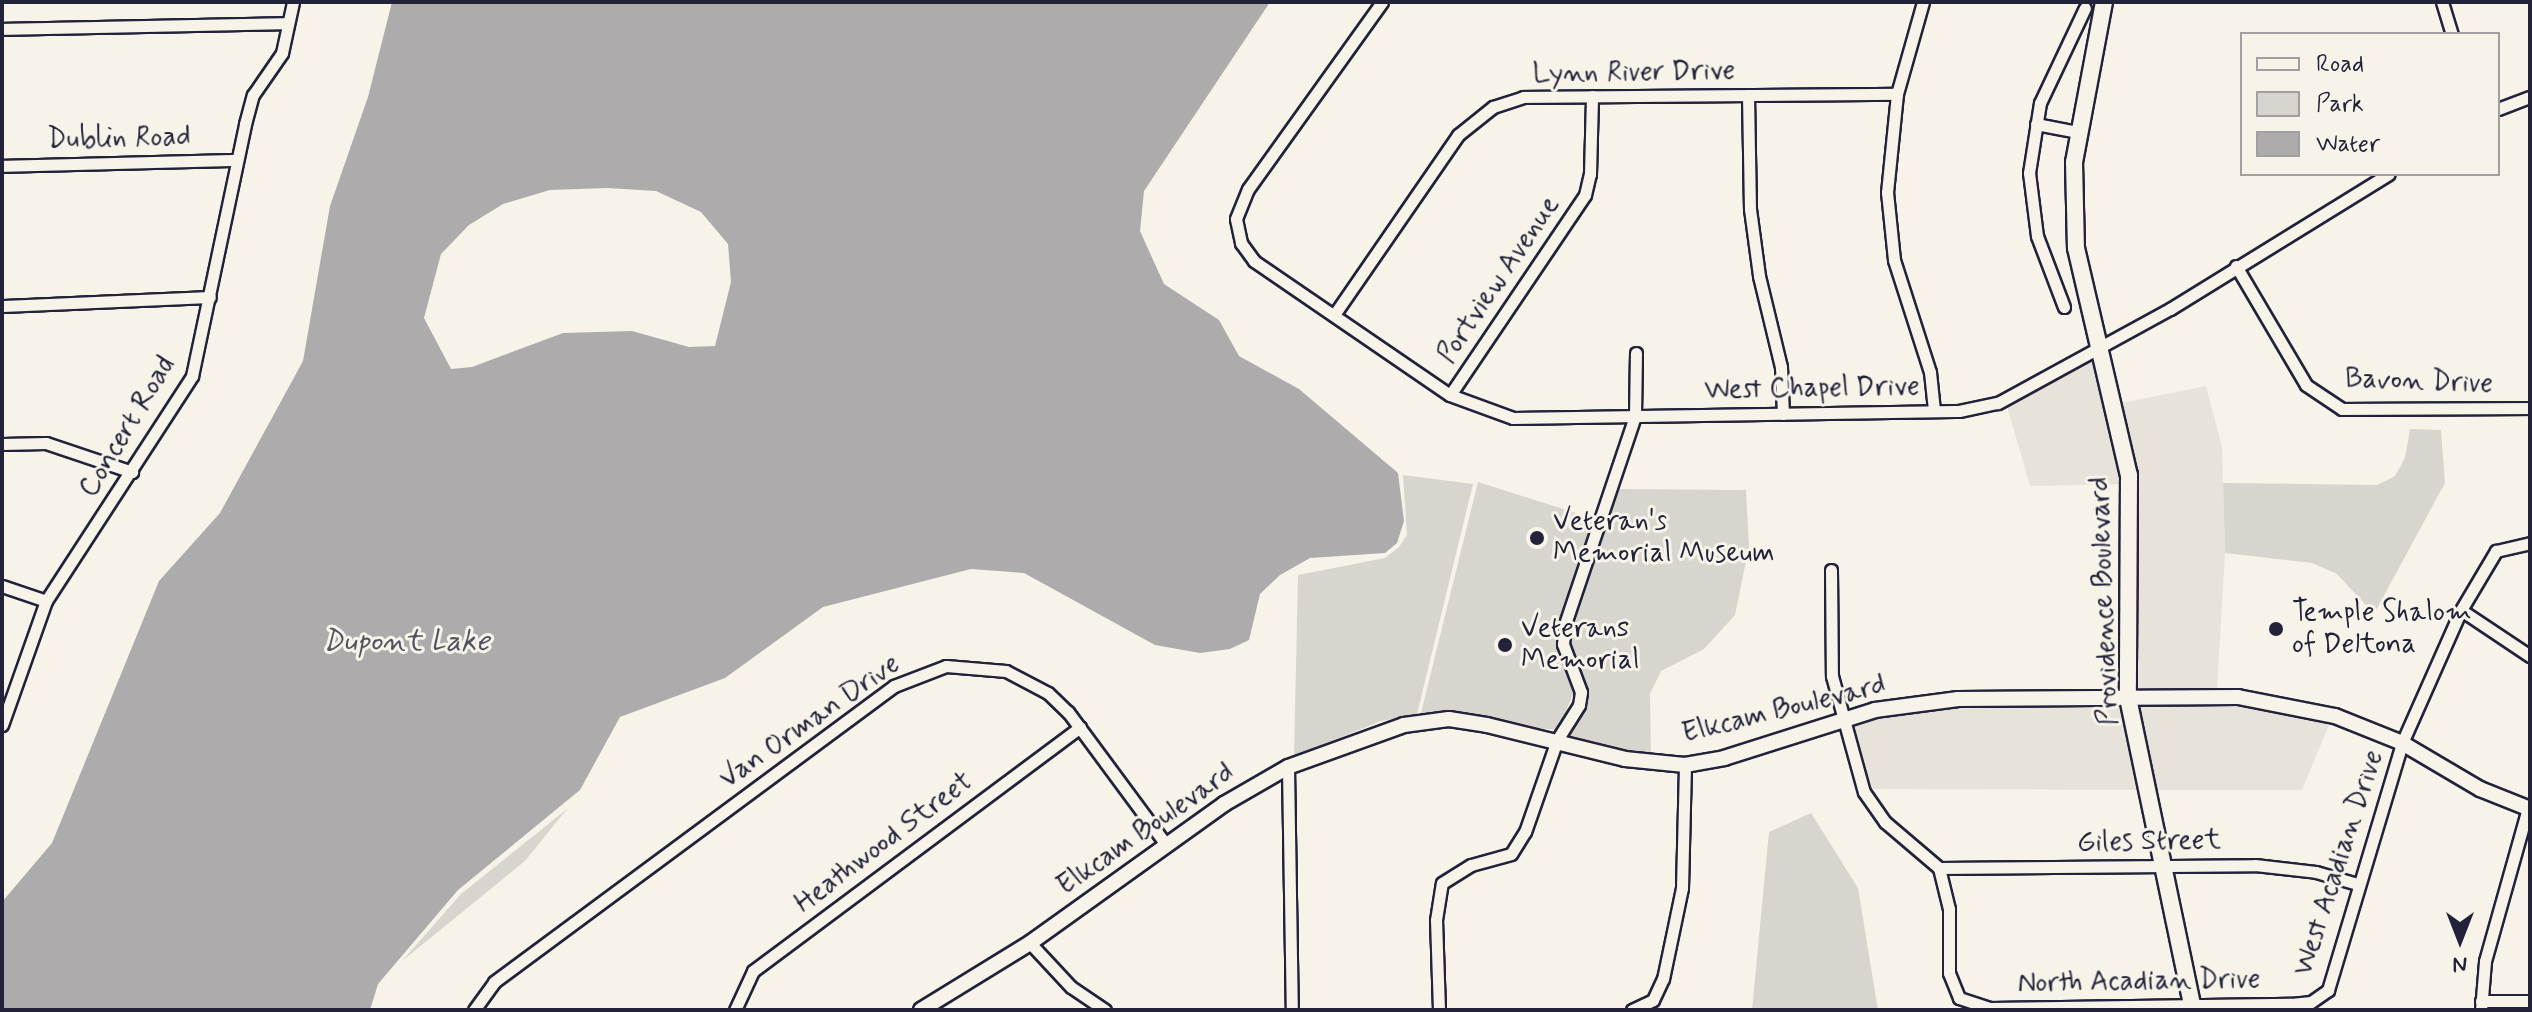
<!DOCTYPE html>
<html>
<head>
<meta charset="utf-8">
<style>
	body { margin:0 }
	#map { position:relative; width:2532px; height:1012px; overflow:hidden; background:#f7f3e8; font-family:Mynerve,sans-serif }
	div>[style] { position:absolute }
	[style*='--x'] { left:calc(var(--x)*1px); top:calc(var(--y)*1px); width:calc(var(--w)*1px); rotate:calc(var(--a)*1deg) }
	.built>* { inset:0; background:#e7e3db }
	.green>* { inset:0; background:#d8d5cf }
	.water>* { inset:0; background:#aeabad }
	.roads { filter:drop-shadow(2px 0 #22223b) drop-shadow(-2px 0 #22223b) drop-shadow(0 2px #22223b) drop-shadow(0 -2px #22223b) }
	.minor>* { height:11px; margin:-5.5px; padding:0 5.5px; transform-origin:5.5px; border-radius:5.5px; background:#f7f3e8 }
	.tertiary>* { height:14px; margin:-7px; padding:0 7px; transform-origin:7px; border-radius:7px; background:#f7f3e8 }
	.secondary>* { height:16px; margin:-8px; padding:0 8px; transform-origin:8px; border-radius:8px; background:#f7f3e8 }
	.dots>* { width:22px; height:22px; translate:-50% -50%; box-sizing:border-box; border:4px solid #f7f3e8; border-radius:50% }
	span { translate:-50% -50%; white-space:nowrap; text-align:center; line-height:1.15; -webkit-text-stroke:6px #f7f3e8; paint-order:stroke }
	.street-label { font-size:28px; color:#22223b }
	.poi-label { font-size:28px; color:#22223b }
	.left { translate:0 -50%; text-align:left }
	.water-label { font-size:30px; color:#535263; font-style:italic }
	.frame { position:absolute; inset:0; border:4px solid #22223b; pointer-events:none }
	.legend { position:absolute; left:2240px; top:32px; width:260px; height:144px; box-sizing:border-box; background:#f7f3e8; border:2px solid #a29fa3; margin:0; padding:10px 14px; list-style:none; font-size:24px; color:#22223b }
	.legend li { display:flex; align-items:center; gap:16px; height:40px }
	.legend b { width:40px; border:2px solid #a29fa3 }
	.north { position:absolute; left:2420px; top:900px; width:80px; height:80px; -webkit-text-stroke:6px #f7f3e8; paint-order:stroke; rotate:180deg; font-size:22px; font-weight:700; line-height:32px; text-align:center; color:#22223b }
	.north::after { content:''; display:block; margin:auto; width:28px; height:36px; background:#22223b; clip-path:polygon(50% 0,100% 100%,50% 72%,0 100%) }
</style>
</head>
<body>
<div id="map">
	<div class="built">
		<div style="clip-path:polygon(2094px 356px,2124px 484px,2030px 486px,2007px 406px)"></div>
		<div style="clip-path:polygon(2206px 386px,2222px 447px,2225px 553px,2217px 691px,2133px 692px,2134px 475px,2116px 404px)"></div>
		<div style="clip-path:polygon(2238px 702px,2331px 720px,2302px 790px,2149px 790px,2134px 703px)"></div>
		<div style="clip-path:polygon(2123px 703px,2139px 790px,1868px 789px,1852px 725px,1876px 716px,1959px 705px)"></div>
	</div>
	<div class="green">
		<div style="clip-path:polygon(2410px 429px,2441px 430px,2445px 483px,2374px 614px,2337px 574px,2312px 563px,2225px 553px,2223px 483px,2377px 485px,2395px 476px,2405px 458px)"></div>
		<div style="clip-path:polygon(1403px 475px,1473px 484px,1417px 714px,1381px 721px,1294px 756px,1298px 575px,1385px 558px,1399px 547px,1407px 535px)"></div>
		<div style="clip-path:polygon(1478px 482px,1595px 519px,1558px 633px,1576px 687px,1558px 730px,1420px 717px)"></div>
		<div style="clip-path:polygon(1616px 489px,1746px 490px,1749px 547px,1735px 615px,1704px 649px,1661px 671px,1650px 694px,1651px 756px,1566px 737px,1583px 708px,1586px 690px,1568px 643px,1570px 625px)"></div>
		<div style="clip-path:polygon(567px 809px,525px 861px,402px 961px,461px 894px)"></div>
		<div style="clip-path:polygon(1811px 813px,1858px 888px,1878px 1010px,1752px 1010px,1769px 832px)"></div>
	</div>
	<div class="water">
		<div style="clip-path:polygon(evenodd,392px 2px,1270px 2px,1144px 191px,1140px 231px,1164px 284px,1219px 320px,1239px 356px,1299px 389px,1398px 473px,1404px 521px,1397px 543px,1385px 553px,1310px 558px,1280px 575px,1260px 594px,1249px 640px,1230px 649px,1200px 653px,1155px 645px,1024px 573px,971px 569px,823px 607px,725px 678px,620px 717px,580px 790px,458px 890px,378px 984px,370px 1010px,2px 1010px,2px 902px,52px 843px,159px 581px,220px 513px,303px 361px,330px 206px,368px 97px,392px 2px,607px 188px,656px 191px,701px 212px,728px 244px,731px 282px,715px 346px,689px 347px,632px 331px,563px 333px,472px 367px,451px 369px,424px 318px,441px 254px,469px 225px,503px 204px,550px 190px,607px 188px)"></div>
	</div>
	<div class="roads">
		<div class="minor">
			<div style="--x:1382;--y:2;--w:230;--a:125.6"></div>
			<div style="--x:1248;--y:189;--w:32;--a:112"></div>
			<div style="--x:1236;--y:219;--w:25;--a:78"></div>
			<div style="--x:1241;--y:243;--w:22;--a:54"></div>
			<div style="--x:1254;--y:261;--w:237;--a:34.4"></div>
			<div style="--x:1450;--y:395;--w:67;--a:20.1"></div>
			<div style="--x:1513;--y:418;--w:446;--a:-0.9"></div>
			<div style="--x:1959;--y:411;--w:40;--a:-12"></div>
			<div style="--x:1998;--y:403;--w:196;--a:-28.7"></div>
			<div style="--x:2170;--y:309;--w:257;--a:-31.7"></div>
			<div style="--x:1923;--y:2;--w:96;--a:105.8"></div>
			<div style="--x:1897;--y:94;--w:99;--a:95.8"></div>
			<div style="--x:1887;--y:192;--w:68;--a:84.1"></div>
			<div style="--x:1894;--y:260;--w:118;--a:72.2"></div>
			<div style="--x:1930;--y:372;--w:39;--a:84"></div>
			<div style="--x:2442;--y:2;--w:34;--a:73"></div>
			<div style="--x:2;--y:29;--w:286;--a:-1.2"></div>
			<div style="--x:1748;--y:95;--w:114;--a:89"></div>
			<div style="--x:1750;--y:209;--w:68;--a:82.3"></div>
			<div style="--x:1759;--y:276;--w:94;--a:76.4"></div>
			<div style="--x:1781;--y:367;--w:47;--a:87.6"></div>
			<div style="--x:2498;--y:109;--w:34;--a:-21"></div>
			<div style="--x:2036;--y:124;--w:43;--a:10.8"></div>
			<div style="--x:2;--y:166;--w:234;--a:-1.5"></div>
			<div style="--x:2236;--y:266;--w:138;--a:59.5"></div>
			<div style="--x:2306;--y:385;--w:43;--a:33.7"></div>
			<div style="--x:2342;--y:409;--w:188;--a:-0.3"></div>
			<div style="--x:2;--y:306;--w:208;--a:-2.5"></div>
			<div style="--x:2064;--y:307;--w:76;--a:-110.8"></div>
			<div style="--x:2037;--y:236;--w:64;--a:-97.2"></div>
			<div style="--x:2029;--y:173;--w:71;--a:-81.1"></div>
			<div style="--x:2040;--y:103;--w:105;--a:-64.7"></div>
			<div style="--x:1334;--y:315;--w:219;--a:-55.4"></div>
			<div style="--x:1458;--y:135;--w:45;--a:-38.7"></div>
			<div style="--x:1493;--y:107;--w:32;--a:-18"></div>
			<div style="--x:1523;--y:97;--w:374;--a:-0.5"></div>
			<div style="--x:1450;--y:395;--w:241;--a:-56"></div>
			<div style="--x:1585;--y:195;--w:22;--a:-77"></div>
			<div style="--x:1590;--y:174;--w:78;--a:-88.5"></div>
			<div style="--x:2;--y:444;--w:44;--a:-1.3"></div>
			<div style="--x:46;--y:443;--w:91;--a:18.6"></div>
			<div style="--x:1831;--y:570;--w:106;--a:89.5"></div>
			<div style="--x:1832;--y:676;--w:120;--a:74.6"></div>
			<div style="--x:1864;--y:792;--w:37;--a:55"></div>
			<div style="--x:1885;--y:822;--w:71;--a:40.4"></div>
			<div style="--x:1939;--y:868;--w:42;--a:76.3"></div>
			<div style="--x:1949;--y:909;--w:64;--a:90"></div>
			<div style="--x:1949;--y:973;--w:27;--a:68"></div>
			<div style="--x:1959;--y:998;--w:33;--a:18"></div>
			<div style="--x:1990;--y:1008;--w:301;--a:-0.8"></div>
			<div style="--x:2291;--y:1004;--w:20;--a:-6"></div>
			<div style="--x:2311;--y:1002;--w:21;--a:-35"></div>
			<div style="--x:2328;--y:990;--w:258;--a:-73.3"></div>
			<div style="--x:2402;--y:743;--w:145;--a:-66.1"></div>
			<div style="--x:2461;--y:610;--w:69;--a:-59.3"></div>
			<div style="--x:2496;--y:551;--w:35;--a:-13"></div>
			<div style="--x:2;--y:586;--w:46;--a:18.8"></div>
			<div style="--x:2461;--y:610;--w:83;--a:33.7"></div>
			<div style="--x:2;--y:725;--w:132;--a:-70.5"></div>
			<div style="--x:46;--y:601;--w:268;--a:-57"></div>
			<div style="--x:192;--y:376;--w:258;--a:-78.1"></div>
			<div style="--x:245;--y:124;--w:30;--a:-75"></div>
			<div style="--x:253;--y:95;--w:51;--a:-55.4"></div>
			<div style="--x:282;--y:53;--w:52;--a:-77.8"></div>
			<div style="--x:1288;--y:767;--w:243;--a:89.1"></div>
			<div style="--x:1939;--y:868;--w:316;--a:-0.5"></div>
			<div style="--x:2255;--y:865;--w:61;--a:6.5"></div>
			<div style="--x:2316;--y:872;--w:43;--a:16.3"></div>
			<div style="--x:1030;--y:943;--w:60;--a:47"></div>
			<div style="--x:1071;--y:987;--w:41;--a:34.1"></div>
			<div style="--x:2481;--y:1001;--w:49;--a:0"></div>
			<div style="--x:474;--y:1010;--w:34;--a:-54"></div>
			<div style="--x:494;--y:982;--w:498;--a:-36.5"></div>
			<div style="--x:894;--y:686;--w:56;--a:-21"></div>
			<div style="--x:946;--y:666;--w:60;--a:4.8"></div>
			<div style="--x:1006;--y:671;--w:47;--a:27.6"></div>
			<div style="--x:1048;--y:693;--w:28;--a:44"></div>
			<div style="--x:1068;--y:712;--w:163;--a:53.5"></div>
			<div style="--x:735;--y:1010;--w:43;--a:-65.2"></div>
			<div style="--x:753;--y:971;--w:408;--a:-36.7"></div>
			<div style="--x:1439;--y:1010;--w:90;--a:-91.9"></div>
			<div style="--x:1436;--y:920;--w:37;--a:-81"></div>
			<div style="--x:1442;--y:883;--w:34;--a:-32"></div>
			<div style="--x:1471;--y:865;--w:41;--a:-15.4"></div>
			<div style="--x:1511;--y:854;--w:26;--a:-58"></div>
			<div style="--x:1525;--y:832;--w:97;--a:-70.8"></div>
			<div style="--x:1557;--y:740;--w:41;--a:-57.8"></div>
			<div style="--x:1579;--y:705;--w:13;--a:-81"></div>
			<div style="--x:1581;--y:692;--w:51;--a:-110.6"></div>
			<div style="--x:1563;--y:644;--w:20;--a:-84"></div>
			<div style="--x:1565;--y:624;--w:219;--a:-71.4"></div>
			<div style="--x:1635;--y:416;--w:63;--a:-89.1"></div>
			<div style="--x:1632;--y:1010;--w:23;--a:-25"></div>
			<div style="--x:1653;--y:1000;--w:23;--a:-65"></div>
			<div style="--x:1663;--y:979;--w:93;--a:-78.2"></div>
			<div style="--x:1682;--y:888;--w:123;--a:-88.6"></div>
			<div style="--x:2481;--y:1010;--w:49;--a:-85.3"></div>
			<div style="--x:2485;--y:961;--w:159;--a:-74.3"></div>
		</div>
		<div class="tertiary">
			<div style="--x:921;--y:1010;--w:128;--a:-31.6"></div>
			<div style="--x:1030;--y:943;--w:239;--a:-35.6"></div>
			<div style="--x:1224;--y:804;--w:74;--a:-30"></div>
			<div style="--x:1288;--y:767;--w:123;--a:-19.9"></div>
			<div style="--x:1404;--y:725;--w:45;--a:-7.6"></div>
			<div style="--x:1449;--y:719;--w:38;--a:9"></div>
			<div style="--x:1487;--y:725;--w:142;--a:13.8"></div>
			<div style="--x:1625;--y:759;--w:60;--a:5.7"></div>
			<div style="--x:1685;--y:765;--w:40;--a:-10"></div>
			<div style="--x:1724;--y:758;--w:158;--a:-17.6"></div>
			<div style="--x:1875;--y:710;--w:84;--a:-7.5"></div>
			<div style="--x:1958;--y:699;--w:280;--a:-0.4"></div>
			<div style="--x:2238;--y:697;--w:99;--a:11.1"></div>
			<div style="--x:2335;--y:716;--w:72;--a:21.9"></div>
			<div style="--x:2402;--y:743;--w:91;--a:30.5"></div>
			<div style="--x:2480;--y:789;--w:54;--a:21.8"></div>
		</div>
		<div class="secondary">
			<div style="--x:2104;--y:2;--w:163;--a:100.6"></div>
			<div style="--x:2074;--y:162;--w:86;--a:88.7"></div>
			<div style="--x:2076;--y:248;--w:233;--a:76.9"></div>
			<div style="--x:2129;--y:475;--w:223;--a:90.3"></div>
			<div style="--x:2128;--y:698;--w:319;--a:78.2"></div>
		</div>
	</div>
	<div class="dots">
		<div style="left:1537px;top:538px;background:#22223b"></div>
		<div style="left:2276px;top:629px;background:#22223b"></div>
		<div style="left:1505px;top:645px;background:#22223b"></div>
	</div>
	<div class="street-label">
		<span style="left:1634px;top:73px;rotate:-1deg">Lynn River Drive</span>
		<span style="left:119px;top:139px;rotate:-1deg">Dublin Road</span>
		<span style="left:1499px;top:280px;rotate:-56deg">Portview Avenue</span>
		<span style="left:2419px;top:382px;rotate:2deg">Bavon Drive</span>
		<span style="left:1812px;top:389px;rotate:-1deg">West Chapel Drive</span>
		<span style="left:128px;top:427px;rotate:-59deg">Concert Road</span>
		<span style="left:2105px;top:601px;rotate:-92deg">Providence Boulevard</span>
		<span style="left:1784px;top:710px;rotate:-14deg">Elkcam Boulevard</span>
		<span style="left:810px;top:722px;rotate:-35deg">Van Orman Drive</span>
		<span style="left:1146px;top:830px;rotate:-35deg">Elkcam Boulevard</span>
		<span style="left:2149px;top:842px;rotate:-1deg">Giles Street</span>
		<span style="left:884px;top:843px;rotate:-37deg">Heathwood Street</span>
		<span style="left:2339px;top:863px;rotate:-72deg">West Acadian Drive</span>
		<span style="left:2139px;top:982px;rotate:-1deg">North Acadian Drive</span>
	</div>
	<div class="poi-label">
		<span class="left" style="left:1553px;top:538px">Veteran's<br>Memorial Museum</span>
		<span class="left" style="left:2292px;top:629px">Temple Shalom<br>of Deltona</span>
		<span class="left" style="left:1521px;top:645px">Veterans<br>Memorial</span>
	</div>
	<div class="water-label">
		<span style="left:406px;top:642px">Dupont Lake</span>
	</div>
	<div class="frame"></div>
	<ul class="legend">
	<li><b style="height:10px;background:#f7f3e8"></b>Road</li>
	<li><b style="height:22px;background:#d8d5cf"></b>Park</li>
	<li><b style="height:22px;background:#aeabad"></b>Water</li>
	</ul>
	<div class="north">N</div>
</div>
</body>
</html>
